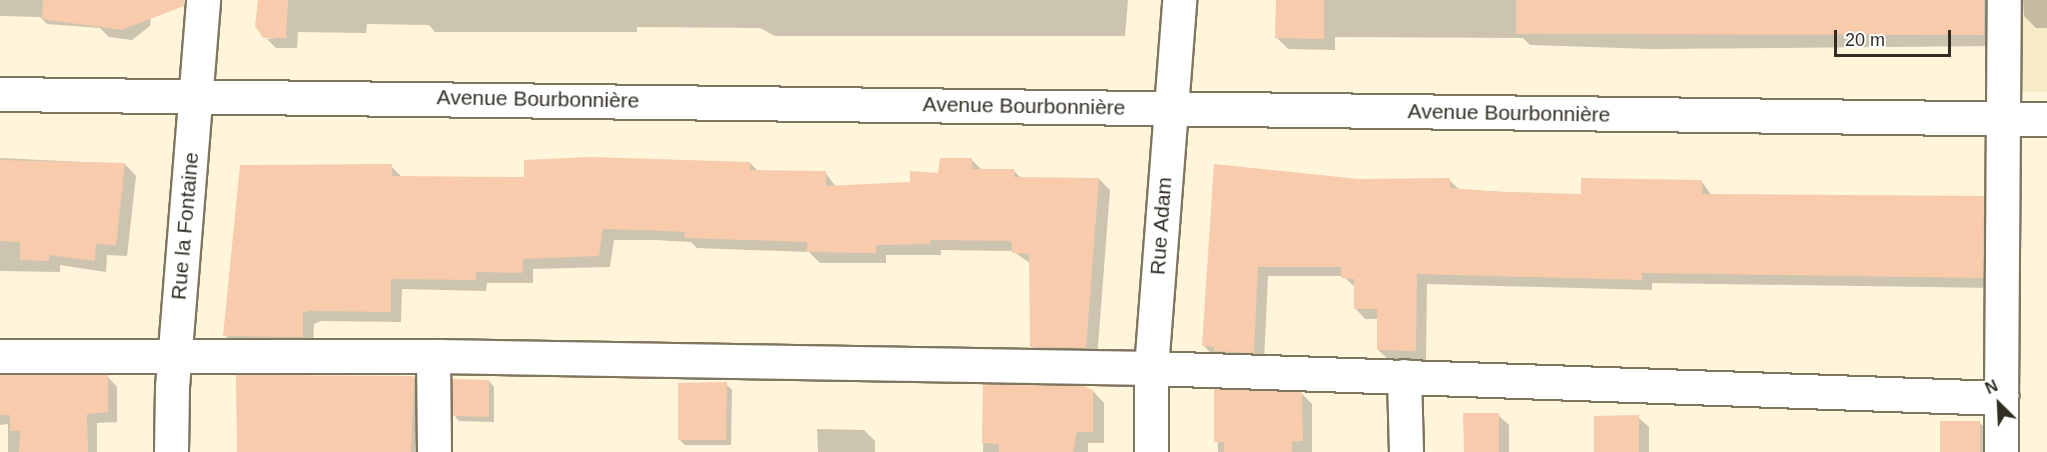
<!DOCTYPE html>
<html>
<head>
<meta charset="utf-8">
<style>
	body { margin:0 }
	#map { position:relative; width:2047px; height:452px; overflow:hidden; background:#fff5db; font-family:Helvetica,sans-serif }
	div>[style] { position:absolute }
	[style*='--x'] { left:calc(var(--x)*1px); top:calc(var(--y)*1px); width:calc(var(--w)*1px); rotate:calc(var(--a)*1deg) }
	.built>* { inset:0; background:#f7eac9 }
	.shadow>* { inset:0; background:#0003 }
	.building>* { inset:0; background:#f7cbab }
	.roads { filter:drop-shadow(2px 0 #7f765f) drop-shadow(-2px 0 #7f765f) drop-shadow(0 2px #7f765f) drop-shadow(0 -2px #7f765f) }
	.minor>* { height:33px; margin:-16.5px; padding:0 16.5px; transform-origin:16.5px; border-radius:16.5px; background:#fff }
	span { translate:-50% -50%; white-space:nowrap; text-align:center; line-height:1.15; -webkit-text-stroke:6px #fff; paint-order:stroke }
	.street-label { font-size:21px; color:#312d23 }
	.north { position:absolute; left:1969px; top:374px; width:60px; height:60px; -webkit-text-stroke:4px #fff; paint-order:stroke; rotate:336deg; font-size:16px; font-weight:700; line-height:24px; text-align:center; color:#312d23 }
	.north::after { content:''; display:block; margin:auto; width:21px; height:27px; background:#312d23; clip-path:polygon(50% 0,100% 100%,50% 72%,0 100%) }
	.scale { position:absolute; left:1834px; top:30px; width:117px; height:27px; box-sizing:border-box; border:3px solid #312d23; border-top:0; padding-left:8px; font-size:18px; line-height:21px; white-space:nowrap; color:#312d23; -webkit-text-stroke:4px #fff; paint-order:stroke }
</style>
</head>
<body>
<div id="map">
	<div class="built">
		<div style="clip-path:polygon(2004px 0,2047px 0,2047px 92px,2003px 93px)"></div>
	</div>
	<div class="shadow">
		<div style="clip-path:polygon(0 0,153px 0,150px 26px,132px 40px,109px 37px,100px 28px,47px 24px,40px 17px,0 16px)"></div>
		<div style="clip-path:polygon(259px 0,1128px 0,1125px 36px,775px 36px,760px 28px,637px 27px,637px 32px,435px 32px,429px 25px,367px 24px,366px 33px,298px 32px,297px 48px,276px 48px,267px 39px,294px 36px,266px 38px,257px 26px)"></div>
		<div style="clip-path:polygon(1277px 0,2004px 0,1996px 46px,1652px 49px,1530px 45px,1523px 38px,1335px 37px,1335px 50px,1288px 49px,1276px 37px)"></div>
		<div style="clip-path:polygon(2023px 0,2047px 0,2047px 28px,2036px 28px,2024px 16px)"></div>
		<div style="clip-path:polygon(0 158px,125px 164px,136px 176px,127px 256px,107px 255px,106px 272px,60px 265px,60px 272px,0 271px)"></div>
		<div style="clip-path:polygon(972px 160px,982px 170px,1014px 171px,1022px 179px,1099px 179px,1110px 190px,1097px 359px,1043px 358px,1032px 347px,1031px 264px,1013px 251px,941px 250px,941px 255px,886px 255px,886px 263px,820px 263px,809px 252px,697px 248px,691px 242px,655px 240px,614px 240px,610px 267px,533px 269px,533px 283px,487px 283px,486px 291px,402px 289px,401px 322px,321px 321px,314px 324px,313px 348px,236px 346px,225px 335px,391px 166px,402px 177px,526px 179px,750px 163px,758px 171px,825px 172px,836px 187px,911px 184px)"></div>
		<div style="clip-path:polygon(1215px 165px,1358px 180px,1449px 180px,1460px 190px,1582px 195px,1702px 182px,1712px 196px,1983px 197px,1993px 208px,1993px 288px,1652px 283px,1652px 290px,1427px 284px,1426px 360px,1389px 360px,1378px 350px,1378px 319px,1365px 319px,1355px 308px,1356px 288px,1343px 276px,1268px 276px,1264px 362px,1214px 356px,1203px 345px)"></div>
		<div style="clip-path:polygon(0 376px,107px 376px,117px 387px,117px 422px,97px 423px,97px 452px,8px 452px,8px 424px,0 425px)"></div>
		<div style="clip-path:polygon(414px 377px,426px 389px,425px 452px,238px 452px)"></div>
		<div style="clip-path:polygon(489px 381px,494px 387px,494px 422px,459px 421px,454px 415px)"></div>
		<div style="clip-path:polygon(726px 384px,732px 390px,731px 445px,685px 445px,679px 439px)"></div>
		<div style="clip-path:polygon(984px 386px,1093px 391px,1104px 403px,1104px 443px,1088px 443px,1088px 452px,983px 452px)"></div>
		<div style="clip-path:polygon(1216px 391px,1302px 394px,1312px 404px,1312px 452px,1218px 452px)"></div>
		<div style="clip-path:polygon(1498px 415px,1509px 425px,1509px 452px,1466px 452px)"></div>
		<div style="clip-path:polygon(1638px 417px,1649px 427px,1649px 452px,1596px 452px)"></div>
		<div style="clip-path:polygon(1979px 422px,1989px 432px,1990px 452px,1942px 452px)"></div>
		<div style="clip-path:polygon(817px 429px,864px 430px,875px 441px,875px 452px,818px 452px)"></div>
	</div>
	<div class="building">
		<div style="clip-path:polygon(43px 0,184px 0,184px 6px,121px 30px,42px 19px)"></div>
		<div style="clip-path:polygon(258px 0,288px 0,286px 38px,263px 38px,255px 26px)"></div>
		<div style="clip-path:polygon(1276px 0,1324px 0,1324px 39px,1275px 38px)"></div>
		<div style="clip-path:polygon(1516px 0,1984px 0,1984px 35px,1516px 34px)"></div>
		<div style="clip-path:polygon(590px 157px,750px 162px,750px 170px,826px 171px,826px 186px,910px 182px,910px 171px,938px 173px,940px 158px,972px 158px,972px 169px,1015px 169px,1014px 177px,1099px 178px,1086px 348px,1030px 347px,1029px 254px,1012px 253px,1011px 241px,930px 240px,930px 244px,876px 245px,876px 253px,807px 252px,807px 242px,684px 238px,685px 232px,643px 230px,603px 229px,599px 256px,523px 259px,522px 273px,476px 272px,476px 280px,391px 279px,391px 312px,309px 311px,303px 313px,303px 337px,223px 336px,240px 165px,392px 164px,392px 176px,524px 177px,524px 160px)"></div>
		<div style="clip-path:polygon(0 160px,125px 163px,116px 245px,96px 244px,95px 261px,49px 255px,49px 261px,20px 260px,20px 242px,0 241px)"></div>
		<div style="clip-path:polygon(1214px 164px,1358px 179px,1450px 178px,1450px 188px,1500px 192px,1581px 194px,1581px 178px,1702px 180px,1702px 194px,1984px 196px,1983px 278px,1642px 273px,1642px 280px,1417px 274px,1416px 351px,1377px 350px,1377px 309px,1354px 309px,1354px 279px,1341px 278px,1341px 267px,1258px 267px,1254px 353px,1214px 351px,1214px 347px,1202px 346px)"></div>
		<div style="clip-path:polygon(0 375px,108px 375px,108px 412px,87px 414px,88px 452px,19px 452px,20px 431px,10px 431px,10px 415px,0 415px)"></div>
		<div style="clip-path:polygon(236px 375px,414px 376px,411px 452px,237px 452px)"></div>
		<div style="clip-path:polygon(452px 379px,489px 380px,489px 417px,452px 416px)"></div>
		<div style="clip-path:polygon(727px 382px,726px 440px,678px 440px,678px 383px)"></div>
		<div style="clip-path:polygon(983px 384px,1084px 386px,1093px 390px,1093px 432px,1077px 432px,1073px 452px,999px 452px,999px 444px,982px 443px)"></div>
		<div style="clip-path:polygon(1214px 389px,1302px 392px,1303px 441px,1292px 442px,1292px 452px,1224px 452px,1224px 442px,1214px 442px)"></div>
		<div style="clip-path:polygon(1463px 413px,1499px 413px,1499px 452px,1464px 452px)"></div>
		<div style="clip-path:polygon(1639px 415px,1639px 452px,1594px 452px,1594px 416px)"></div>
		<div style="clip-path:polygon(1940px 421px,1980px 421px,1980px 452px,1940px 452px)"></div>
	</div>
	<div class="roads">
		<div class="minor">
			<div style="--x:0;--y:94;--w:2047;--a:0.7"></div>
			<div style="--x:0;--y:356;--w:438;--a:0"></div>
			<div style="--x:438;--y:356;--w:713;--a:0.96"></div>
			<div style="--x:1151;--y:368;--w:851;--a:2.02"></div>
			<div style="--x:2001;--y:398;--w:54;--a:90"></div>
			<div style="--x:433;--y:356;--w:96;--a:89.4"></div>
			<div style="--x:1404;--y:376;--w:76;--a:88.5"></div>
			<div style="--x:2001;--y:398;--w:398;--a:-89.6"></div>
			<div style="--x:171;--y:452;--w:65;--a:-89.1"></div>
			<div style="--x:172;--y:387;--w:388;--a:-85.4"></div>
			<div style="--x:1151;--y:452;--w:84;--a:-90"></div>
			<div style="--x:1151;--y:368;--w:369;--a:-85.6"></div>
		</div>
	</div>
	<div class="street-label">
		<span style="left:538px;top:99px;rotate:1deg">Avenue Bourbonnière</span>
		<span style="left:1024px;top:106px;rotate:1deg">Avenue Bourbonnière</span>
		<span style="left:1509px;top:113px;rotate:1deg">Avenue Bourbonnière</span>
		<span style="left:185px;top:226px;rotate:-85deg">Rue la Fontaine</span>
		<span style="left:1161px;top:226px;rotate:-86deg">Rue Adam</span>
	</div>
	<div class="north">N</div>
	<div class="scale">20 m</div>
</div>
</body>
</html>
